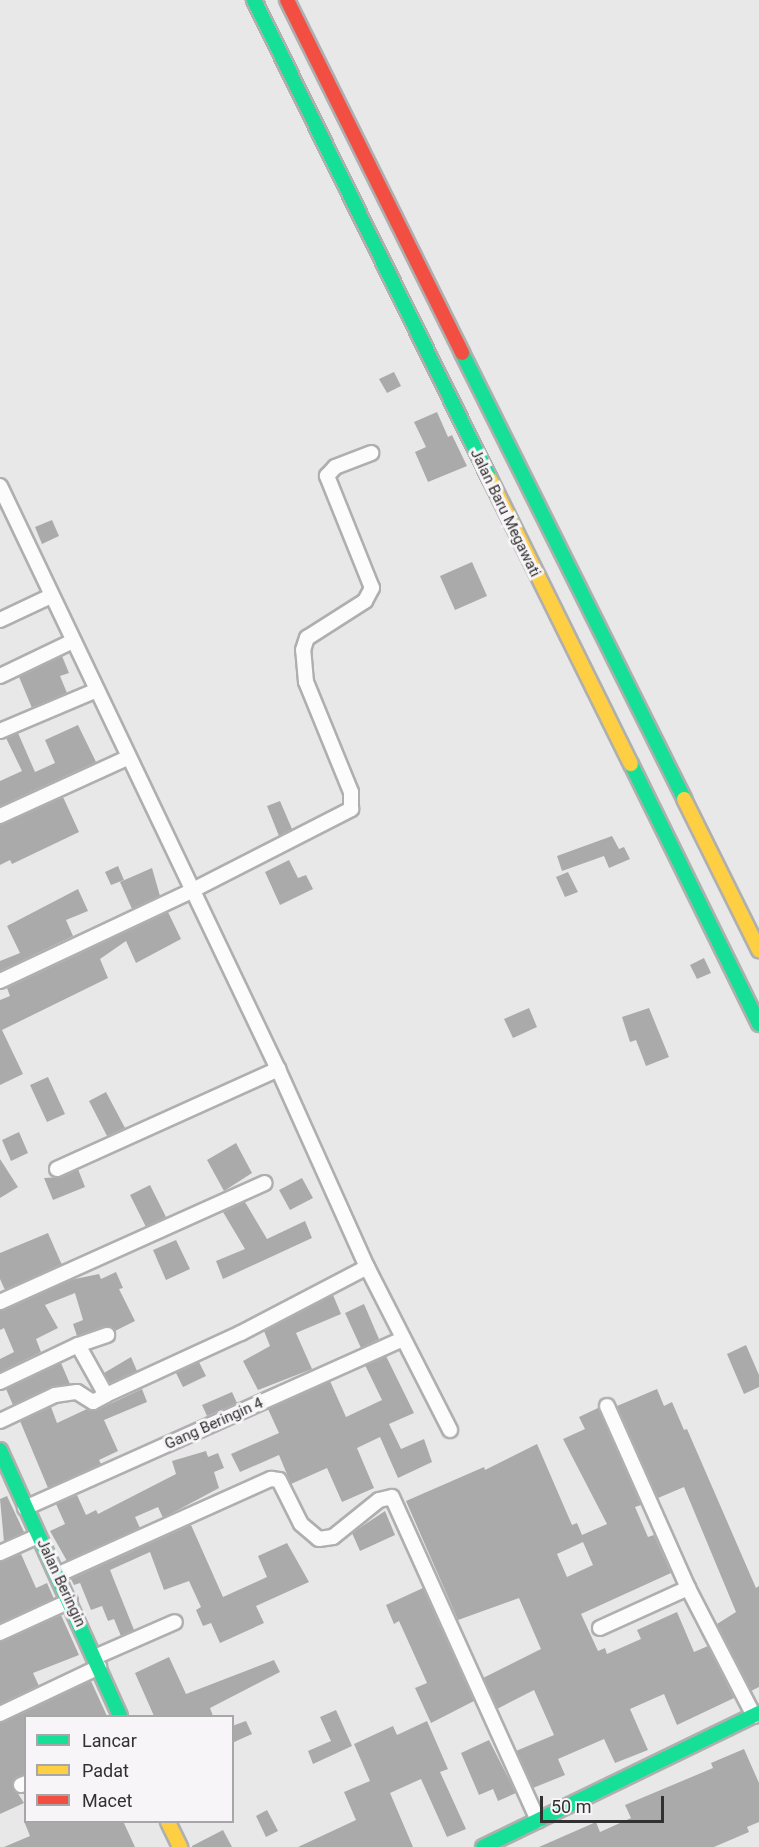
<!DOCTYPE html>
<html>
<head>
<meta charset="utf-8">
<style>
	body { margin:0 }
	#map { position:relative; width:759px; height:1847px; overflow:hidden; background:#e9e8e9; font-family:Roboto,sans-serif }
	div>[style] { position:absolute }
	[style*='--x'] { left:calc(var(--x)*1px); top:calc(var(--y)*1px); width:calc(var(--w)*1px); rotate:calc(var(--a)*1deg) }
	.building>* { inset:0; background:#abaaab }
	.roads { filter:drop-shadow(2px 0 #afafaf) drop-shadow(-2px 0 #afafaf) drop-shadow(0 2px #afafaf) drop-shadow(0 -2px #afafaf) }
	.street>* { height:14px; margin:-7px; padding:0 7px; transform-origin:7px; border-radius:7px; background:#fcfcfc }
	.fast>* { height:14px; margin:-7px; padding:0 7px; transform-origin:7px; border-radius:7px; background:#16e098 }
	.slow>* { height:14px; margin:-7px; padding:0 7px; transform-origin:7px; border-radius:7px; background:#ffcf43 }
	.jam>* { height:14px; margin:-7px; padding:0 7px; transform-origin:7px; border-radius:7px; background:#f24e42 }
	span { translate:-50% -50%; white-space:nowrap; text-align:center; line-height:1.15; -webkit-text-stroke:6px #f7f5f7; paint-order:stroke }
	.street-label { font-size:15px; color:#323132 }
	.legend { position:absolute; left:24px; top:1715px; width:210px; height:108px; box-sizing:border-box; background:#f7f5f7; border:2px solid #a8a7a8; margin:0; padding:8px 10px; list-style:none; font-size:18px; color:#323132 }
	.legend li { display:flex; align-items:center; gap:12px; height:30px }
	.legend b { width:30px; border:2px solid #a8a7a8 }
	.scale { position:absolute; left:540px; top:1796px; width:124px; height:27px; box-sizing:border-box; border:3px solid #323132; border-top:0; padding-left:8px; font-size:18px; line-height:21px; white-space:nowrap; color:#323132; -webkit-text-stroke:4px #f7f5f7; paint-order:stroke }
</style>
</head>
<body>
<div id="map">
	<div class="building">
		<div style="clip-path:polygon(394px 372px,401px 386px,387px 393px,379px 379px)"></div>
		<div style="clip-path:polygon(437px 412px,448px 437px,452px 435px,467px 466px,428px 482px,415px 452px,426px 447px,414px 422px)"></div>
		<div style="clip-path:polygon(52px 520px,59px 536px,42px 544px,35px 527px)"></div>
		<div style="clip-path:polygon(472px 562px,487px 596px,455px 610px,440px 576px)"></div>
		<div style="clip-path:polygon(62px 656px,69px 673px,60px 676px,67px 693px,32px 708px,19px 677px)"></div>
		<div style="clip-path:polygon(78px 725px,96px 762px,0 806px,0 781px,22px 771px,6px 738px,18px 733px,35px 772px,55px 763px,45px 740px)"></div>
		<div style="clip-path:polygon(63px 797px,79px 832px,12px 864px,10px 860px,0 865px,0 825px)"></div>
		<div style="clip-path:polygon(280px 801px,292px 829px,279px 836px,267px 806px)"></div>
		<div style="clip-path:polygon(612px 836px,619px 849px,624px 847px,630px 859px,609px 868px,604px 856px,562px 871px,557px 856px)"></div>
		<div style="clip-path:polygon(289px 860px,298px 878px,306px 875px,313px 889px,280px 905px,265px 872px)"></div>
		<div style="clip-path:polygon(118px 866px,124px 880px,111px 885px,105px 872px)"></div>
		<div style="clip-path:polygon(152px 868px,160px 896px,132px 909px,120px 882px)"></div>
		<div style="clip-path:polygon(568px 872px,578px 892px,565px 897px,556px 877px)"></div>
		<div style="clip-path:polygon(78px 889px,88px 911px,66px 920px,73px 936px,0 971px,0 961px,20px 953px,7px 926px)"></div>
		<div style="clip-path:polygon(168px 912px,181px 939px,136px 963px,126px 941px,100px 959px,108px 978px,2px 1030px,23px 1074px,0 1085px,0 1000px,10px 996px,7px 988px)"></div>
		<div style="clip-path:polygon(704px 958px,711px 973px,697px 979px,690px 965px)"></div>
		<div style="clip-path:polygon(529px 1008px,537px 1027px,513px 1038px,504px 1019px)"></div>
		<div style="clip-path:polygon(649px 1008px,669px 1057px,646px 1066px,636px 1040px,630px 1042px,622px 1017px)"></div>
		<div style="clip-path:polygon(48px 1077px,65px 1114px,47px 1122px,30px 1085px)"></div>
		<div style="clip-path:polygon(106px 1092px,125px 1128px,107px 1136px,89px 1101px)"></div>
		<div style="clip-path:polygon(19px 1132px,28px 1153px,11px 1161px,2px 1140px)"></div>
		<div style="clip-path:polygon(236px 1143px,252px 1173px,224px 1191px,207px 1160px)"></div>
		<div style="clip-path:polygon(0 1159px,18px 1187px,0 1198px)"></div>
		<div style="clip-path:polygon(78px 1169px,85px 1187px,53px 1200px,44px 1178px,60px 1177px)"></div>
		<div style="clip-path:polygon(302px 1178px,313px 1198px,290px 1210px,279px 1190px)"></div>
		<div style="clip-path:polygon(150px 1185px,166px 1217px,146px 1227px,130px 1195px)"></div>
		<div style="clip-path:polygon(245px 1202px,267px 1239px,305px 1221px,312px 1238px,223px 1279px,216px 1261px,245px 1249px,223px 1212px)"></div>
		<div style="clip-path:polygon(48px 1233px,62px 1265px,5px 1290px,0 1279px,0 1253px)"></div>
		<div style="clip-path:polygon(176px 1240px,190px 1269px,166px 1280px,153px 1250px)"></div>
		<div style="clip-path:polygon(116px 1272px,123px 1288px,119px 1289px,135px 1321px,115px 1331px,105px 1326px,77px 1336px,73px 1324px,83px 1320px,75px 1293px,45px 1305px,58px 1328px,36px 1339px,41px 1352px,0 1372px,0 1359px,14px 1352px,4px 1328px,0 1330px,0 1311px,70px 1280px,99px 1274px,101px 1279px)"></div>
		<div style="clip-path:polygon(333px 1295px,341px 1314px,296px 1333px,312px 1369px,258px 1390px,243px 1361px,270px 1346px,264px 1331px)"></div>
		<div style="clip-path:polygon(364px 1304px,379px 1339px,361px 1348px,345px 1313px)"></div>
		<div style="clip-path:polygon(746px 1345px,759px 1375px,759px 1387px,744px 1394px,727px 1354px)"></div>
		<div style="clip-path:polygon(386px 1356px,414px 1413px,389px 1424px,401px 1449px,424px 1439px,432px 1462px,398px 1478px,380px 1437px,357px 1448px,374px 1488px,342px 1502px,327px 1468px,291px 1484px,279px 1455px,240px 1472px,231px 1454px,279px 1433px,268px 1409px,330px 1381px,346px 1417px,382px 1400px,365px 1365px)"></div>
		<div style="clip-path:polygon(131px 1357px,137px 1371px,110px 1383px,104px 1373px)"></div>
		<div style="clip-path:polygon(199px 1362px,206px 1376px,183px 1387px,176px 1373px)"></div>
		<div style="clip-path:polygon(61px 1363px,70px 1384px,51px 1387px,13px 1405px,6px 1389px)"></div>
		<div style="clip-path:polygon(142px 1389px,147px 1402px,104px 1420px,118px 1451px,99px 1460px,101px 1464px,48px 1488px,20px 1421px,51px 1407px,57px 1423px,87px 1409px,97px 1410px)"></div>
		<div style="clip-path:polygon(657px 1389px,664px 1406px,672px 1402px,684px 1430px,687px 1429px,756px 1588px,759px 1586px,759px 1687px,751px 1691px,717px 1624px,736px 1612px,684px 1487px,658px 1498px,617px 1406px)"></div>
		<div style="clip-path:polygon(232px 1392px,237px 1403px,207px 1416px,202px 1405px)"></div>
		<div style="clip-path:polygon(evenodd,598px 1408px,641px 1505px,635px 1507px,648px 1537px,654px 1535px,671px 1573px,581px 1614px,598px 1651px,605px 1648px,607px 1654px,641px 1639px,637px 1630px,677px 1612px,694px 1652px,708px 1646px,734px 1698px,677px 1725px,664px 1694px,630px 1709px,648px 1750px,615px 1763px,604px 1739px,558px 1759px,565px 1775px,533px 1788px,516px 1751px,554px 1735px,534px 1690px,497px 1709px,483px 1678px,541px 1649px,519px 1598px,458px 1620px,406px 1501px,484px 1467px,485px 1470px,537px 1444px,572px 1525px,577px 1523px,582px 1535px,607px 1524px,563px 1439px,585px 1429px,579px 1417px,598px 1408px,583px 1542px,593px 1565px,567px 1577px,557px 1554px,583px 1542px)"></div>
		<div style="clip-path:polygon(206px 1451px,208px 1457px,218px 1453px,224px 1468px,214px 1472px,219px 1488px,163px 1518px,158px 1507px,135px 1517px,140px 1528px,67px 1561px,50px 1531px,65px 1524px,56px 1504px,77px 1495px,86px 1515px,96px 1510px,98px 1514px,176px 1474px,172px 1461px)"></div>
		<div style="clip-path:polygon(7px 1496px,24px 1532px,4px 1542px,0 1499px)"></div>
		<div style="clip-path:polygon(385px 1511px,395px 1535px,360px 1551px,352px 1533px)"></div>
		<div style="clip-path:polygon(191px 1525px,223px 1597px,267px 1577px,258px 1556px,287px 1543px,309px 1582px,256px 1606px,264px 1623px,220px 1643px,211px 1623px,203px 1626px,196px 1610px,201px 1607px,189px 1581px,164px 1590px,150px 1552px,110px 1570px,134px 1630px,121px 1636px,114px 1619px,108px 1621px,102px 1606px,91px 1610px,80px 1583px,74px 1585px,71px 1579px)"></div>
		<div style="clip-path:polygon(21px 1554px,36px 1588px,47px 1583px,54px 1599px,0 1623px,0 1562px)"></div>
		<div style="clip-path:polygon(423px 1588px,474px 1701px,431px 1723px,415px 1688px,427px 1683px,399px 1621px,394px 1624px,386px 1605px)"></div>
		<div style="clip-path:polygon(61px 1615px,79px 1655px,33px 1673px,39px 1686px,0 1704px,0 1642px)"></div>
		<div style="clip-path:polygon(169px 1657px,186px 1694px,274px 1660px,280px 1672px,210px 1708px,213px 1716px,154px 1716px,135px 1673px)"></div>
		<div style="clip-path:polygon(91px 1681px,107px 1716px,26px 1716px,26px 1774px,12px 1784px,24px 1803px,0 1814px,0 1723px)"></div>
		<div style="clip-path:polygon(336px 1710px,352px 1746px,313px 1764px,308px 1751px,331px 1741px,320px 1717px)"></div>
		<div style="clip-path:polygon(246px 1721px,252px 1734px,232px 1743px,232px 1726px)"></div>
		<div style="clip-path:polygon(427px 1721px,448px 1769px,440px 1772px,466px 1829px,447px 1837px,421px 1779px,390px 1793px,413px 1847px,298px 1847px,356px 1820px,344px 1792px,370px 1781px,354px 1744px,393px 1726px,397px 1735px)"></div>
		<div style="clip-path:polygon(489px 1740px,516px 1793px,498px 1801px,493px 1789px,479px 1795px,461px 1753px)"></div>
		<div style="clip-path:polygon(744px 1749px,759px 1783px,759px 1822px,747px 1827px,749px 1832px,714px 1847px,539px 1847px,596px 1822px,600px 1832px,631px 1818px,625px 1805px,713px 1768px,711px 1763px)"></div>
		<div style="clip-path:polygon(267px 1810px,278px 1831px,266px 1837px,256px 1816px)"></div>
		<div style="clip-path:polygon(24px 1821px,123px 1821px,135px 1847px,4px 1847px,30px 1836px)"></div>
		<div style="clip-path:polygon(223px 1830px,232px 1847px,192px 1847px,192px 1846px)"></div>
	</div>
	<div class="roads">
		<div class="street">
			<div style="--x:0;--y:486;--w:646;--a:64.51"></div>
			<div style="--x:278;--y:1069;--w:217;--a:65.8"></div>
			<div style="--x:367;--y:1267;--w:183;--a:63"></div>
			<div style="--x:0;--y:620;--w:56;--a:-25.2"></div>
			<div style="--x:0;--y:676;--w:81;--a:-25.6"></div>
			<div style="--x:0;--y:731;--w:105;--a:-22.9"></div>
			<div style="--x:0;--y:816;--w:140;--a:-24.5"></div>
			<div style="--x:0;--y:981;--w:213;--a:-25.2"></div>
			<div style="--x:193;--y:890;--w:178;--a:-27.1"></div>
			<div style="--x:351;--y:809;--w:17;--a:-90"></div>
			<div style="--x:351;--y:792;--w:119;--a:-112.2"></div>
			<div style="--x:306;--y:682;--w:32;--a:-95"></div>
			<div style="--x:303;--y:650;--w:13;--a:-72"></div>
			<div style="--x:307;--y:638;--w:69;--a:-32.5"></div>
			<div style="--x:365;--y:601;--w:15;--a:-62"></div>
			<div style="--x:372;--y:588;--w:121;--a:-111.9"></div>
			<div style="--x:327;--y:476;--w:12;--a:-48"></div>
			<div style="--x:335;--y:467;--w:39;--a:-21"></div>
			<div style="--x:57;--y:1169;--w:243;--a:-24.3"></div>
			<div style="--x:0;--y:1302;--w:290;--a:-24.2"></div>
			<div style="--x:78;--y:1345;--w:31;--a:-19"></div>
			<div style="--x:0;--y:1382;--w:86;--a:-25.4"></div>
			<div style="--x:78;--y:1345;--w:57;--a:60.8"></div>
			<div style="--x:106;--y:1395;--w:149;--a:-24.7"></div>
			<div style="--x:241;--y:1333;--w:142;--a:-27.6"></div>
			<div style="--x:607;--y:1406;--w:199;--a:66"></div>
			<div style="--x:688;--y:1588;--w:144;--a:62.7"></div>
			<div style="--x:0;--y:1421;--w:61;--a:-25.3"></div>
			<div style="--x:55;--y:1395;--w:22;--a:-8"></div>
			<div style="--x:77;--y:1392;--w:19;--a:32"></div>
			<div style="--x:93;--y:1402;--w:15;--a:-28"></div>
			<div style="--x:25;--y:1508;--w:413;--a:-24.1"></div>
			<div style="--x:0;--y:1553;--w:42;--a:-24.1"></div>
			<div style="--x:57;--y:1575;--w:235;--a:-24.2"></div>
			<div style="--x:271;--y:1479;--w:8;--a:7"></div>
			<div style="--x:279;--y:1480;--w:49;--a:63.4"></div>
			<div style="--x:301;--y:1524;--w:23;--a:40"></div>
			<div style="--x:319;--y:1539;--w:14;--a:-8"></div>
			<div style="--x:333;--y:1537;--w:59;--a:-38.8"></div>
			<div style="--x:379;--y:1500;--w:13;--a:-13"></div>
			<div style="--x:392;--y:1497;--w:355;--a:65.7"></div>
			<div style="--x:600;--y:1628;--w:97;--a:-24.4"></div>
			<div style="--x:0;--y:1633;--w:77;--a:-24.6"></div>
			<div style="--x:95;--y:1657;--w:87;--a:-23.6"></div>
			<div style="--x:0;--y:1714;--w:110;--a:-25.4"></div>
			<div style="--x:21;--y:1785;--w:5;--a:-22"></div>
		</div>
		<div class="fast">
			<div style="--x:254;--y:0;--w:534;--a:63.77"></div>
			<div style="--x:462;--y:353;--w:498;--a:63.5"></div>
			<div style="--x:631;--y:764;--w:290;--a:63.8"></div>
			<div style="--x:0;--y:1450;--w:292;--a:65.7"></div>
			<div style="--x:483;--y:1847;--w:307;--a:-25.9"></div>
		</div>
		<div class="slow">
			<div style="--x:490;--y:479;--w:318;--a:63.7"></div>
			<div style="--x:684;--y:799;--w:169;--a:63.6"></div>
			<div style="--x:168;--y:1822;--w:28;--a:64"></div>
		</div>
		<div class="jam">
			<div style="--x:287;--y:0;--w:394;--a:63.6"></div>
		</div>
	</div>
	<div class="street-label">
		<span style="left:505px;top:513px;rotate:64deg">Jalan Baru Megawati</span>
		<span style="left:214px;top:1424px;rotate:-24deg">Gang Beringin 4</span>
		<span style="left:61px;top:1583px;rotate:65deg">Jalan Beringin</span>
	</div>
	<ul class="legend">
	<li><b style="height:8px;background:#16e098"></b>Lancar</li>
	<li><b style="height:8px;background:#ffcf43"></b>Padat</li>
	<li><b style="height:8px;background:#f24e42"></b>Macet</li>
	</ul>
	<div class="scale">50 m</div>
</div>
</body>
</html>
